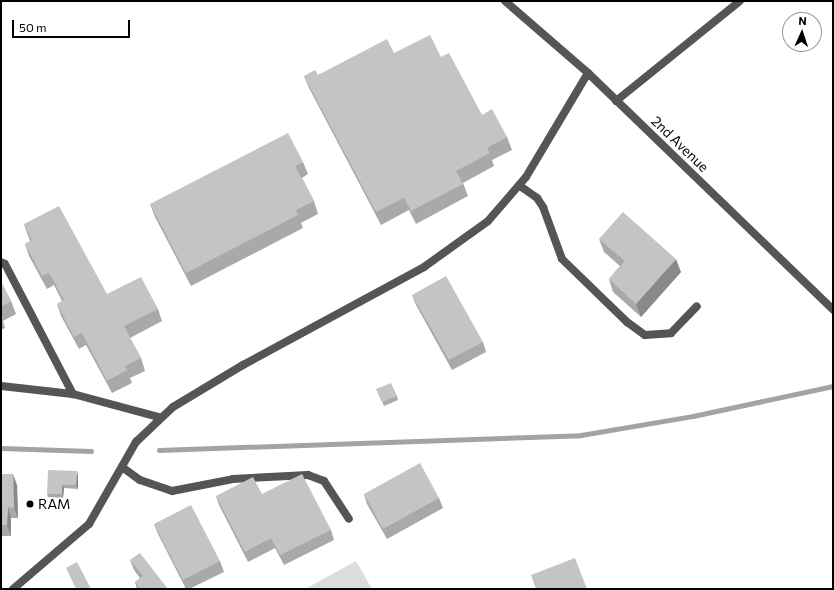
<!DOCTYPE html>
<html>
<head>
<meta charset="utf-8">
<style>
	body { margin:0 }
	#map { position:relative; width:834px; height:590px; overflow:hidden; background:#fff; font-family:Commissioner,sans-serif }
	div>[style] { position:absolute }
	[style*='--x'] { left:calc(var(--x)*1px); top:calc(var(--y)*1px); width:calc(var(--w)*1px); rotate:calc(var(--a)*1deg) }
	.green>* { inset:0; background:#dcdcdc }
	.stream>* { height:4.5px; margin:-2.25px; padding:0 2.25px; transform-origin:2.25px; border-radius:2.25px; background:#a3a3a3 }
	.lane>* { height:8px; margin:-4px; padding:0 4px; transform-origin:4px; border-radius:4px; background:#555 }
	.street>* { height:8px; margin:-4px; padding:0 4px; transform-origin:4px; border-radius:4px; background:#555 }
	.wall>* { inset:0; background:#a9a9a9 }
	.shaded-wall>* { inset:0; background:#898989 }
	.building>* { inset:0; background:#c4c4c4 }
	.dots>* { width:11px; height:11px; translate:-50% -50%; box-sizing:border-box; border:2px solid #fff; border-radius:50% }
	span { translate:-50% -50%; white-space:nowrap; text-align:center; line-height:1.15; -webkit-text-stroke:3px #fff; paint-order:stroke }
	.street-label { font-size:14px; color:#000 }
	.poi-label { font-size:14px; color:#000 }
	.left { translate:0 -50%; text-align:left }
	.frame { position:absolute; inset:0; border:2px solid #000; pointer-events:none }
	.north { position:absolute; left:782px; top:12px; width:40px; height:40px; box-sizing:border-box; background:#fff; border:1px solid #999; border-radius:50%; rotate:3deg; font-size:11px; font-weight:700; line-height:16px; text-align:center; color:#000 }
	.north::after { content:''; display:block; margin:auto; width:14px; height:18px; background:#000; clip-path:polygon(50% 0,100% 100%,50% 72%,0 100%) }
	.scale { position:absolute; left:12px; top:20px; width:118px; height:18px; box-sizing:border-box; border:2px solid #000; border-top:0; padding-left:5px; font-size:12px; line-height:14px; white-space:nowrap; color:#000; -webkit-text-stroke:3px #fff; paint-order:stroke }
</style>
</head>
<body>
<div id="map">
	<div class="green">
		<div style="clip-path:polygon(356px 561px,372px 589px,305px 589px)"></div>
	</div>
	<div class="stream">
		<div style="--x:1;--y:448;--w:90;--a:1.9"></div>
		<div style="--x:159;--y:450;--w:422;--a:-2"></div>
		<div style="--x:581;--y:435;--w:114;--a:-9.6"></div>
		<div style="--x:693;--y:416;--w:143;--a:-12.1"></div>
	</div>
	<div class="lane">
		<div style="--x:520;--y:186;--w:21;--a:35"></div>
		<div style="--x:537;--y:198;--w:11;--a:56"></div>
		<div style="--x:543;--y:207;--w:55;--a:69.9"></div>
		<div style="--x:562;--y:259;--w:91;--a:44.1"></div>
		<div style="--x:627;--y:322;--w:22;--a:36"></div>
		<div style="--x:645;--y:335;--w:26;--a:-4"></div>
		<div style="--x:671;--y:333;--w:37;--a:-46"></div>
		<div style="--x:1;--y:262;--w:4;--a:27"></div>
		<div style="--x:5;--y:264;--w:147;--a:62.4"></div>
		<div style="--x:1;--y:386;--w:72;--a:6.3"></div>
		<div style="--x:73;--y:394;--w:89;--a:15"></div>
		<div style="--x:122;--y:467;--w:22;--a:36"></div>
		<div style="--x:140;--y:480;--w:34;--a:19"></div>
		<div style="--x:172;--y:491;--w:62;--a:-11.1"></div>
		<div style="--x:233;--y:479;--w:75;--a:-3.1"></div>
		<div style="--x:308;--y:475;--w:17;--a:21"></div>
		<div style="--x:324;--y:481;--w:45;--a:56.7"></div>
		<div style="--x:13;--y:589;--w:100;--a:-40.5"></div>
		<div style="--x:89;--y:524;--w:95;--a:-60.2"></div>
		<div style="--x:136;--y:442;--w:51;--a:-43.4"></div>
		<div style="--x:173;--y:407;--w:82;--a:-31"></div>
		<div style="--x:243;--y:365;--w:206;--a:-28.4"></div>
		<div style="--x:424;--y:267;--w:79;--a:-35.7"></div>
		<div style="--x:488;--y:221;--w:58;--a:-49.2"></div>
		<div style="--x:526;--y:177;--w:121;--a:-59.2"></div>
	</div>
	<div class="street">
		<div style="--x:505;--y:1;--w:110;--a:40.9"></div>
		<div style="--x:588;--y:73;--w:341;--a:44"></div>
		<div style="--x:616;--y:101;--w:159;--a:-38.9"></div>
	</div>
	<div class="wall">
		<div style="clip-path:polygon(394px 53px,441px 57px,482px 115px,507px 137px,512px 150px,492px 160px,494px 166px,463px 183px,468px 196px,416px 224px,409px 210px,381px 225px,309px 88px,304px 76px,318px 75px)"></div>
		<div style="clip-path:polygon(303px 162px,308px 174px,302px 178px,314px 201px,318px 214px,301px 223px,303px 228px,191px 286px,155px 217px,150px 204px)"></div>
		<div style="clip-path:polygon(24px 224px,107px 294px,158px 309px,162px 321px,130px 338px,141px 358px,145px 371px,130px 378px,132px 383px,112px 393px,86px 345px,79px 349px,61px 316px,57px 304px,62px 301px,54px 285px,47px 289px,29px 256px,25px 244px,30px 241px)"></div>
		<div style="clip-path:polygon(599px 239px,681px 272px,641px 317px,613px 292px,609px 279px,620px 266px,604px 252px)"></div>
		<div style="clip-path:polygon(1px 282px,11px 301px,16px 314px,3px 321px,5px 328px,1px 330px)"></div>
		<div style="clip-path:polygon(412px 295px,483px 342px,486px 352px,452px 370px,416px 305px)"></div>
		<div style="clip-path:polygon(378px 393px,397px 396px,398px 400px,384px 406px)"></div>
		<div style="clip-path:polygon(1px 474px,17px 485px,18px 518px,11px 518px,11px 536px,1px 536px)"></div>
		<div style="clip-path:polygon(78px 475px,78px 489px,64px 488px,63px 498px,48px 497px,47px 494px)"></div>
		<div style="clip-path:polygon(262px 494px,331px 530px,334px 540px,284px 565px,275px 548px,248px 562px,219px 505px,216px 496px)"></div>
		<div style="clip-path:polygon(364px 494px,439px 498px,443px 508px,387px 539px,367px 504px)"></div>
		<div style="clip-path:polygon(154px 524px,220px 561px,224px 572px,189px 589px,186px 589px,158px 534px)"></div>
		<div style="clip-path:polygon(130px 560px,168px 589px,137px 589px,135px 582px,140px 578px,134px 570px)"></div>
	</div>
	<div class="shaded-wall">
		<div style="clip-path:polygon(676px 259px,681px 272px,641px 317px,636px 304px)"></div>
		<div style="clip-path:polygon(77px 471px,78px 475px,78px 489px,76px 485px)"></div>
		<div style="clip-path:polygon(13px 474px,17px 485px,18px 518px,14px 508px)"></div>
		<div style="clip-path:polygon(62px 485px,64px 488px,63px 498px,62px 494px)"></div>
		<div style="clip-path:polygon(8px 507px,11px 518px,11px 536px,7px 525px)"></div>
	</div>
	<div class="building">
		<div style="clip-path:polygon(430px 35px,441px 57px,449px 53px,482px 115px,492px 109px,507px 137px,487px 148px,490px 153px,456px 171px,463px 184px,411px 211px,404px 198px,376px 212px,304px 76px,315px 70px,318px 75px,387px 39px,394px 53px)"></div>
		<div style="clip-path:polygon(288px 133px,303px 162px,295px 166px,314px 201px,296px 210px,298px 215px,186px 273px,150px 204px)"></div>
		<div style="clip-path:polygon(59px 206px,107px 294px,141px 277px,158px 309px,124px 326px,141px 358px,125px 366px,127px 370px,107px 381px,82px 333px,74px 337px,57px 304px,64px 300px,49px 273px,42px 276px,25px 244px,32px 240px,24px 224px)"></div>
		<div style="clip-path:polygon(623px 212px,676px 259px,636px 304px,609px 279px,625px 261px,599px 239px)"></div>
		<div style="clip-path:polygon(446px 276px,483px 342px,449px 360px,412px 295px)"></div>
		<div style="clip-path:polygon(1px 282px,11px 301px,1px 307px)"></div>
		<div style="clip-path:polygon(391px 383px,397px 396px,382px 402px,376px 389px)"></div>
		<div style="clip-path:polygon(420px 463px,439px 498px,383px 529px,364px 494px)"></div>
		<div style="clip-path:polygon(48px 470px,77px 471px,76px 485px,62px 485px,62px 494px,47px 494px)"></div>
		<div style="clip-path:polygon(1px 474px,13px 474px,14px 508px,8px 507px,7px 525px,1px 525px)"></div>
		<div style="clip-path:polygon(302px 474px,331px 530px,280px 555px,271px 538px,245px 552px,216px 496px,253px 477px,262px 494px)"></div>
		<div style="clip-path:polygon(191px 505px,220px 561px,183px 580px,154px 524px)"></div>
		<div style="clip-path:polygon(140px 553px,168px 589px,140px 589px,135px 582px,143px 576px,130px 560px)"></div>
		<div style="clip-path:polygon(575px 558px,587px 589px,536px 589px,531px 575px)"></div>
		<div style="clip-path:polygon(77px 562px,91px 589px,76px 589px,66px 568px)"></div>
	</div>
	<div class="dots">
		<div style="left:30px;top:504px;background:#000"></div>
	</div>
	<div class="street-label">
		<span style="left:680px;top:144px;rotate:44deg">2nd Avenue</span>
	</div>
	<div class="poi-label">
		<span class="left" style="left:38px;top:504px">RAM</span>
	</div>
	<div class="frame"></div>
	<div class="north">N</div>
	<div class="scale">50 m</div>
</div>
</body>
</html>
